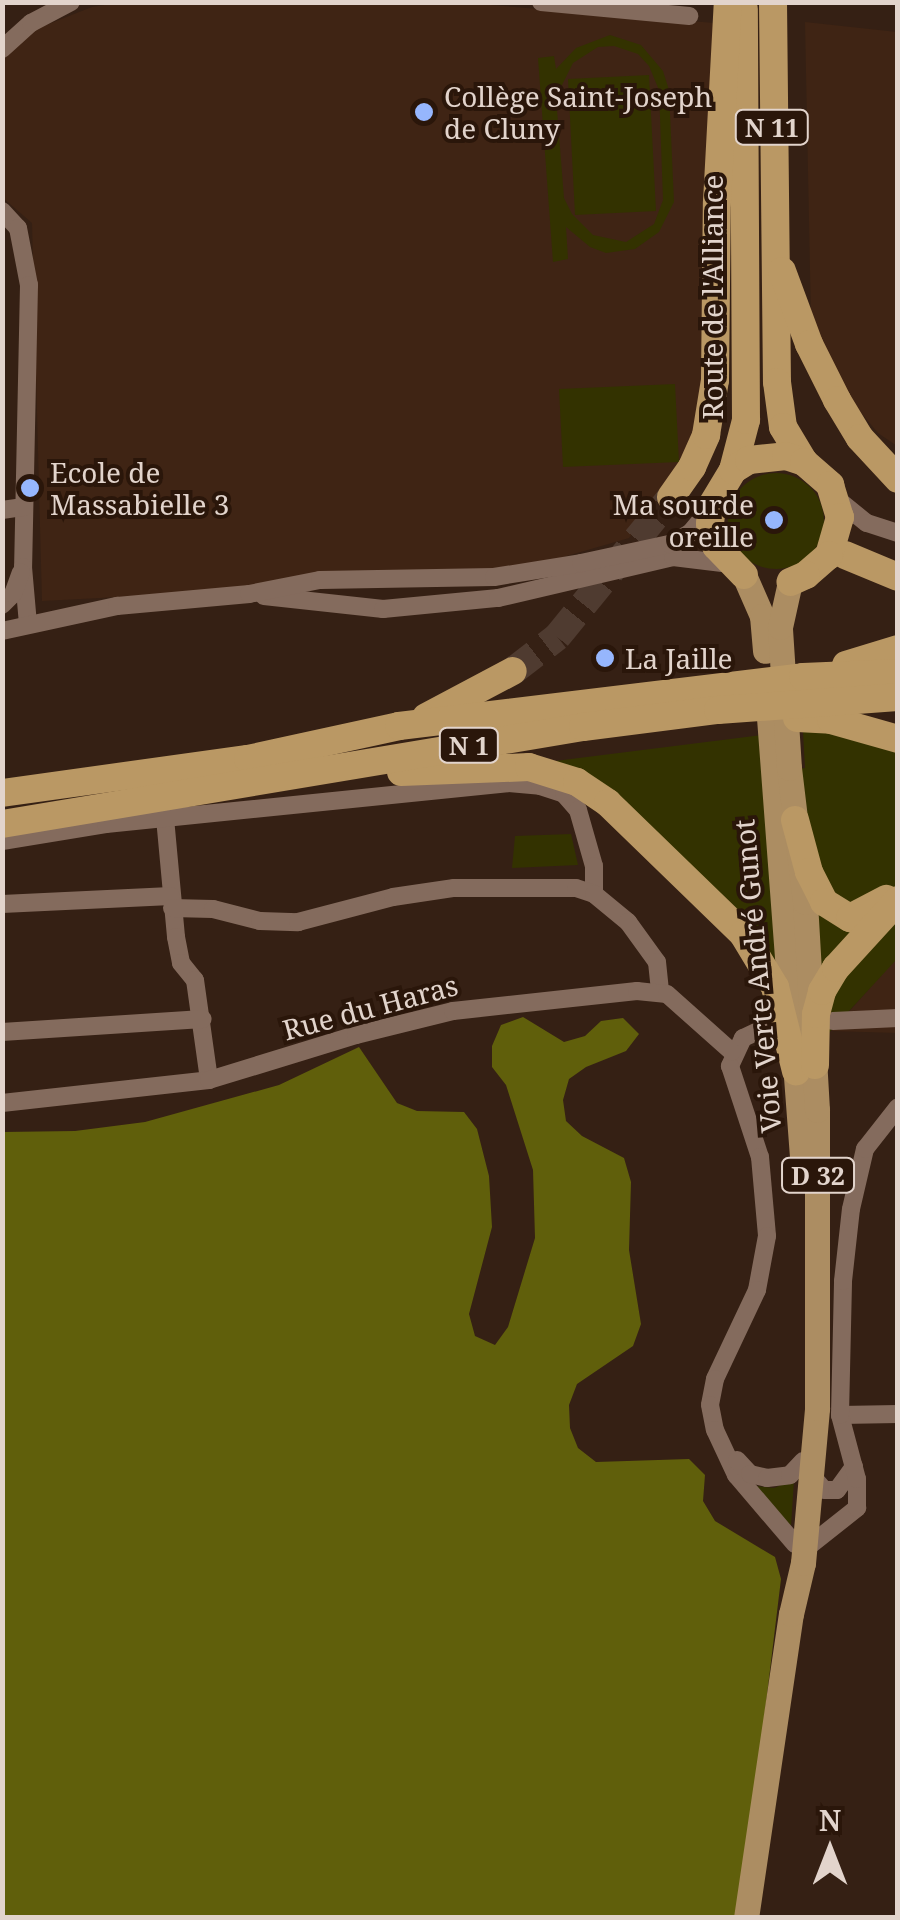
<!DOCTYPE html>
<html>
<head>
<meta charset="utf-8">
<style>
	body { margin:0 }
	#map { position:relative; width:900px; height:1920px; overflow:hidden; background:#352014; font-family:"Noto Serif",serif }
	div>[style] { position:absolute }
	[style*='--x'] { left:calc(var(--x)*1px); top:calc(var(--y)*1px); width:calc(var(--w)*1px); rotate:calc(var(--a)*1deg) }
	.built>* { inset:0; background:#3f2414 }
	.green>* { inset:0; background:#333200 }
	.round { border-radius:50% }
	.forest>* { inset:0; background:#605f0b }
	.trunk-tunnel>* { height:28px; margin-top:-14px; transform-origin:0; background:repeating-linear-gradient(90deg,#4f3b30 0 28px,transparent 0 42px) }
	.minor>* { height:18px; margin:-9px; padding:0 9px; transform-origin:9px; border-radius:9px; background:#846b5d }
	.primary>* { height:25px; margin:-12.5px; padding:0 12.5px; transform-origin:12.5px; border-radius:12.5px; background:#ac8d62 }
	.trunk>* { height:28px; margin:-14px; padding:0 14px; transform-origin:14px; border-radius:14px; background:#ba9864 }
	.dots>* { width:28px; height:28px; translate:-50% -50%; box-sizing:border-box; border:5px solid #2a160a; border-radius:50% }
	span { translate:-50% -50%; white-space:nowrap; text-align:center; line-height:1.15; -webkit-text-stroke:8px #2a160a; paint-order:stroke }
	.shield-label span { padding:2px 8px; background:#2a160a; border:2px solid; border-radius:8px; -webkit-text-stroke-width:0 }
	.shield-label { font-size:25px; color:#e2d4cc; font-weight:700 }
	.poi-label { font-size:28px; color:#e2d4cc }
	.left { translate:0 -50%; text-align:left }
	.right { translate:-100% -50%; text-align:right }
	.street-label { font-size:28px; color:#e2d4cc }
	.frame { position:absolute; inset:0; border:5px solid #e2d4cc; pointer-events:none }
	.north { position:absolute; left:780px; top:1800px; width:100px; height:100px; -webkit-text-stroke:8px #2a160a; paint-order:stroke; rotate:0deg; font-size:28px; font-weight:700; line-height:40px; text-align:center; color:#e2d4cc }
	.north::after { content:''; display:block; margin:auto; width:35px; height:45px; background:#e2d4cc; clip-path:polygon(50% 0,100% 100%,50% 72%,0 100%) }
</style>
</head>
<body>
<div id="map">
	<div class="built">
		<div style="clip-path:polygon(123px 2px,453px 2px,715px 23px,700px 429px,682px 467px,629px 538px,494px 577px,42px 601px,32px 223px,3px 198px,3px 60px,36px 29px,92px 7px)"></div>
		<div style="clip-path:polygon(805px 22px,897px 32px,897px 446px,878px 433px,837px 384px,811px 318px)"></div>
		<div style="clip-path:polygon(897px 957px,897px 1033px,832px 1031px)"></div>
	</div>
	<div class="green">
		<div style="clip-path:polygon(evenodd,610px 35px,641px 45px,663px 71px,669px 90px,674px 202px,659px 232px,635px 249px,606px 253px,590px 247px,566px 227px,568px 259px,553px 262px,538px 58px,554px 56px,556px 69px,576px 48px,610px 35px,614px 46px,638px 54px,649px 66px,659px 90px,663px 200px,654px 224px,626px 242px,593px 235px,572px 214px,564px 198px,556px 97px,573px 63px,598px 47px,614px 46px)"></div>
		<div style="clip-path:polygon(649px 75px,656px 211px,575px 215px,568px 79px)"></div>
		<div style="clip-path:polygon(675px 384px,679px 462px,563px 467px,559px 389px)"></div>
		<div class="round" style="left:728px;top:473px;width:96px;height:96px"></div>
		<div style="clip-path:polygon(897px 725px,897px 959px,814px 1049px,773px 772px,805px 768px,803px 732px)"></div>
		<div style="clip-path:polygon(762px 735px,782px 981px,765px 951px,762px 933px,728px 900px,662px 840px,547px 762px)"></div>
		<div style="clip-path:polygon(571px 834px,578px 865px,512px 868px,515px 836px)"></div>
		<div style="clip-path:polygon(794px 1480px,791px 1526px,756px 1486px,774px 1488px)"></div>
	</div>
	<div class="forest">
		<div style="clip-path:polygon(523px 1017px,564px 1042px,585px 1036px,601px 1021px,623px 1018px,639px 1034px,626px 1051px,586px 1067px,569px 1079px,563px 1100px,566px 1121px,582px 1136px,624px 1158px,631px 1182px,629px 1250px,641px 1324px,633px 1346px,577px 1384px,569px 1405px,570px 1428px,578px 1448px,596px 1462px,689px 1459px,705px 1475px,703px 1501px,715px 1521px,775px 1557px,781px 1579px,747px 1860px,736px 1917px,3px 1918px,3px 1132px,75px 1131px,145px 1122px,279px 1085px,359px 1047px,397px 1103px,417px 1111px,464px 1112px,477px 1129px,489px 1176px,492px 1227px,469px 1314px,475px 1336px,495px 1345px,508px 1327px,535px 1238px,533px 1170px,506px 1085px,492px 1067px,492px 1046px,501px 1025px)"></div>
	</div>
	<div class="trunk-tunnel">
		<div style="--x:513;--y:671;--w:56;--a:-37.7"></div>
		<div style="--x:557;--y:637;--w:181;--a:-50.8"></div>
	</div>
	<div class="minor">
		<div style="--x:541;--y:2;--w:149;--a:5.4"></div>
		<div style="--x:2;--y:49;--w:39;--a:-42"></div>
		<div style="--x:31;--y:23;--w:45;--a:-27.7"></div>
		<div style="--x:2;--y:211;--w:23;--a:47"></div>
		<div style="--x:18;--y:228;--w:58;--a:79.1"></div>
		<div style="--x:29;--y:285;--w:282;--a:91.2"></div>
		<div style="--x:23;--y:567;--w:57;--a:85"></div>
		<div style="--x:837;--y:499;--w:38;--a:39"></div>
		<div style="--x:867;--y:523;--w:33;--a:18"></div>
		<div style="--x:2;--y:510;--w:22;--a:-8"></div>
		<div style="--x:264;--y:596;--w:120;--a:6.2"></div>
		<div style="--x:383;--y:609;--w:116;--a:-5.5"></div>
		<div style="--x:498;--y:598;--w:180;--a:-13.2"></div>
		<div style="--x:673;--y:557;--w:56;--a:7.1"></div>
		<div style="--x:2;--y:605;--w:16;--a:-45"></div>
		<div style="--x:13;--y:594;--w:23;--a:-70"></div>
		<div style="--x:2;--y:631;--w:118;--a:-12.3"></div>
		<div style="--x:117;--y:606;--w:133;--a:-5.2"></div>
		<div style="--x:249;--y:594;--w:72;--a:-11.2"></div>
		<div style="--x:320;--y:580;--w:174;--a:-1"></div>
		<div style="--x:494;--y:577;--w:88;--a:-9.1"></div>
		<div style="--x:581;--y:563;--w:91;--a:-12.1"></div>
		<div style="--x:670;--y:544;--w:23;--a:-29"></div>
		<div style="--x:690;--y:533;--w:30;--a:-50"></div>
		<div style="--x:165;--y:818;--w:120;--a:84.7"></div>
		<div style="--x:176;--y:937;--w:26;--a:79"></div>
		<div style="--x:181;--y:963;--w:22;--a:51"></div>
		<div style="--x:195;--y:980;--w:101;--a:82"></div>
		<div style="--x:2;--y:841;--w:105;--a:-9.3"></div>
		<div style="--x:106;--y:824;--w:403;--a:-5.8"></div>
		<div style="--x:507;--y:783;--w:33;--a:5"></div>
		<div style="--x:540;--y:786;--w:25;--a:18"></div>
		<div style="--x:564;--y:794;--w:21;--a:49"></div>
		<div style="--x:578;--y:810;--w:58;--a:74.1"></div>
		<div style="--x:594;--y:866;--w:28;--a:90"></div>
		<div style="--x:2;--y:904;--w:169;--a:-2.7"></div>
		<div style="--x:172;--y:908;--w:41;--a:1.4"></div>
		<div style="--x:213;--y:909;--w:49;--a:14.3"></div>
		<div style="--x:260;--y:921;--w:38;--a:2"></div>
		<div style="--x:298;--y:922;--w:98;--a:-14.7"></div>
		<div style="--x:393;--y:897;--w:62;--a:-8.4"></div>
		<div style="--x:454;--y:888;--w:122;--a:0"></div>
		<div style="--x:576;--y:888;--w:19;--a:18"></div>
		<div style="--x:594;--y:894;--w:44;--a:39.5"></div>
		<div style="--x:628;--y:922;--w:49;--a:54.1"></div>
		<div style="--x:657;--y:962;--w:30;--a:84"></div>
		<div style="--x:833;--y:1021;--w:65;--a:-2.6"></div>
		<div style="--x:771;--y:1025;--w:31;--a:155"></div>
		<div style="--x:743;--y:1038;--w:31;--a:115"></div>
		<div style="--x:730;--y:1066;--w:96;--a:71.8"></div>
		<div style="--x:760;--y:1157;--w:79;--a:84.9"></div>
		<div style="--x:767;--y:1236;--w:55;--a:100.5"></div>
		<div style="--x:757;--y:1290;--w:98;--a:115.3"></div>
		<div style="--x:715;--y:1379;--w:26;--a:101"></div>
		<div style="--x:710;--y:1405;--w:25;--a:79"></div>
		<div style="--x:715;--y:1430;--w:50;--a:65"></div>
		<div style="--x:736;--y:1475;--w:91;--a:49.5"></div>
		<div style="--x:2;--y:1032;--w:201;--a:-3.7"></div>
		<div style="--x:2;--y:1103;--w:208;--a:-6.3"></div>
		<div style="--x:209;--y:1080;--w:154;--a:-17"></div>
		<div style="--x:356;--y:1035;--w:100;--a:-13.9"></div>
		<div style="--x:453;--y:1011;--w:185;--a:-6.2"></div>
		<div style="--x:637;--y:991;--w:30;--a:6"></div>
		<div style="--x:667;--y:994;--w:87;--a:41.7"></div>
		<div style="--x:840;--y:1415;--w:58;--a:-1"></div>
		<div style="--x:737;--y:1460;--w:19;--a:47"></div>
		<div style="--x:750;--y:1474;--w:17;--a:13"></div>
		<div style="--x:767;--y:1478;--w:23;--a:-7"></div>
		<div style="--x:790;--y:1475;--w:19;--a:-47"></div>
		<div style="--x:812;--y:1476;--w:18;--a:49"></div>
		<div style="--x:824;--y:1490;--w:13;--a:0"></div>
		<div style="--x:837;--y:1490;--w:29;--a:-54"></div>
		<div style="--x:804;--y:1550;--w:68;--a:-38.4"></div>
		<div style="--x:857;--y:1508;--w:29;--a:-90"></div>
		<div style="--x:857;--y:1479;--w:66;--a:-104.9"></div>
		<div style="--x:840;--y:1415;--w:134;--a:-88.7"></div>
		<div style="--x:843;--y:1281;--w:72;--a:-83.7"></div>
		<div style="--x:851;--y:1209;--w:62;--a:-76.9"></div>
		<div style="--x:865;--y:1149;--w:53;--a:-51.8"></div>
	</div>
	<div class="primary">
		<div style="--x:744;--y:575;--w:45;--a:66.3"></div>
		<div style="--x:762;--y:616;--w:35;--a:85"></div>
		<div style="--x:767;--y:691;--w:465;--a:85.7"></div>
		<div style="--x:746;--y:1918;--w:307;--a:-81.6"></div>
		<div style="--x:791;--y:1614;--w:52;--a:-76.8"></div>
		<div style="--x:803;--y:1563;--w:156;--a:-84.8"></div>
		<div style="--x:817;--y:1408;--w:298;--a:-90"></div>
		<div style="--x:817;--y:1110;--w:208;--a:-93.3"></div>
		<div style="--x:805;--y:902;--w:135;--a:-96.8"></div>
		<div style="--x:789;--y:768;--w:141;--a:-93.7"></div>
		<div style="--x:780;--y:627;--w:46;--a:-77.5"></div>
	</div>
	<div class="trunk">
		<div style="--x:773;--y:2;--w:380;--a:89.4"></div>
		<div style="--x:777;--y:382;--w:45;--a:82.4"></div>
		<div style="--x:783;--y:427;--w:41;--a:59"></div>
		<div style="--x:782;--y:271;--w:78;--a:69.7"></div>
		<div style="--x:809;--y:344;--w:63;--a:63.4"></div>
		<div style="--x:837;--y:400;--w:44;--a:58.8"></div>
		<div style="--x:860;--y:438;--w:56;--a:47.2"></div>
		<div style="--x:733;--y:470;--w:52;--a:-75.4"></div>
		<div style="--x:746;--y:420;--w:411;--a:-90.3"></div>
		<div style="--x:671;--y:497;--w:37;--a:-55"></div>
		<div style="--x:692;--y:467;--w:35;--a:-66"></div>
		<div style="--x:706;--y:435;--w:56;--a:-80.7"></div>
		<div style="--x:715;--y:380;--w:178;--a:-89.4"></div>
		<div style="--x:717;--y:202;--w:200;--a:-86.9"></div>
		<div style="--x:845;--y:555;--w:57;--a:22.5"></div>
		<div style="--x:744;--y:575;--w:40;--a:-134"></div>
		<div style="--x:716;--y:546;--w:23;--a:-105"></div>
		<div style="--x:710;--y:524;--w:19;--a:-84"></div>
		<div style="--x:712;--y:505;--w:41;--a:-59"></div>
		<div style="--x:733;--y:470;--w:19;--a:-32"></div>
		<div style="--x:749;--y:460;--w:37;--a:-6"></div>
		<div style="--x:786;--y:456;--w:19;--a:18"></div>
		<div style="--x:804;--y:462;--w:35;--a:41"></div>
		<div style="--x:830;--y:485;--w:34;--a:73"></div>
		<div style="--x:840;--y:517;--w:40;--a:106"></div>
		<div style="--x:829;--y:555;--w:30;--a:139"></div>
		<div style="--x:806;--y:575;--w:17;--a:156"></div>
		<div style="--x:846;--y:665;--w:54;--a:-17.1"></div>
		<div style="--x:426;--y:717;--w:98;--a:-27.9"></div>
		<div style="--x:797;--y:718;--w:34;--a:3"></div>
		<div style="--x:831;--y:720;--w:70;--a:15.8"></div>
		<div style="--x:401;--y:772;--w:128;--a:-2.2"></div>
		<div style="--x:529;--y:767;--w:50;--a:17.4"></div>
		<div style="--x:577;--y:782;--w:37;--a:34"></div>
		<div style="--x:608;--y:803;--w:188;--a:44.1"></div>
		<div style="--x:743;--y:934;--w:62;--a:58.9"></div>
		<div style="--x:775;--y:987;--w:87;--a:76"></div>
		<div style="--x:2;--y:793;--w:248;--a:-7.9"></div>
		<div style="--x:248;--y:759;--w:155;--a:-12.3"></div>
		<div style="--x:399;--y:726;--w:407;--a:-6.9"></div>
		<div style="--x:803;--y:677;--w:95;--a:-2.4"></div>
		<div style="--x:795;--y:820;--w:54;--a:74.9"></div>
		<div style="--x:809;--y:872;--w:34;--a:63"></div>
		<div style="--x:824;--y:902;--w:31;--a:32"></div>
		<div style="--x:850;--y:918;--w:41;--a:-27.8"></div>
		<div style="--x:2;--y:824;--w:589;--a:-9.48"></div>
		<div style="--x:583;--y:727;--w:136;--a:-7.2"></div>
		<div style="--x:718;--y:710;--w:180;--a:-4.1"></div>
		<div style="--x:815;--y:1065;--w:51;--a:-88.9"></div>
		<div style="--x:816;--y:1014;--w:24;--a:-75"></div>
		<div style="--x:822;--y:991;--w:27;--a:-59"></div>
		<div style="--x:836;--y:968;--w:92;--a:-47.6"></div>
	</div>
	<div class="dots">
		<div style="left:424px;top:112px;background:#96b6fd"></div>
		<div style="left:30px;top:488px;background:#96b6fd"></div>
		<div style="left:774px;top:520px;background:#96b6fd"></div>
		<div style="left:605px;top:658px;background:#96b6fd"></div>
	</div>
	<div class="shield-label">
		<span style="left:772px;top:127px">N 11</span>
		<span style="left:469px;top:745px">N 1</span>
		<span style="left:818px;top:1175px">D 32</span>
	</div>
	<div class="poi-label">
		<span class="left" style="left:444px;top:112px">Collège Saint-Joseph<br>de Cluny</span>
		<span class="left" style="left:50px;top:488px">Ecole de<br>Massabielle 3</span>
		<span class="right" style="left:754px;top:520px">Ma sourde<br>oreille</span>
		<span class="left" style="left:625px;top:658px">La Jaille</span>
	</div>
	<div class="street-label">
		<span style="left:712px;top:297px;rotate:-90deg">Route de l'Alliance</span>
		<span style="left:757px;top:976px;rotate:-95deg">Voie Verte André Gunot</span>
		<span style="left:370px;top:1007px;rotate:-15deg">Rue du Haras</span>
	</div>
	<div class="frame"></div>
	<div class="north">N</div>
</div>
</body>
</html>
